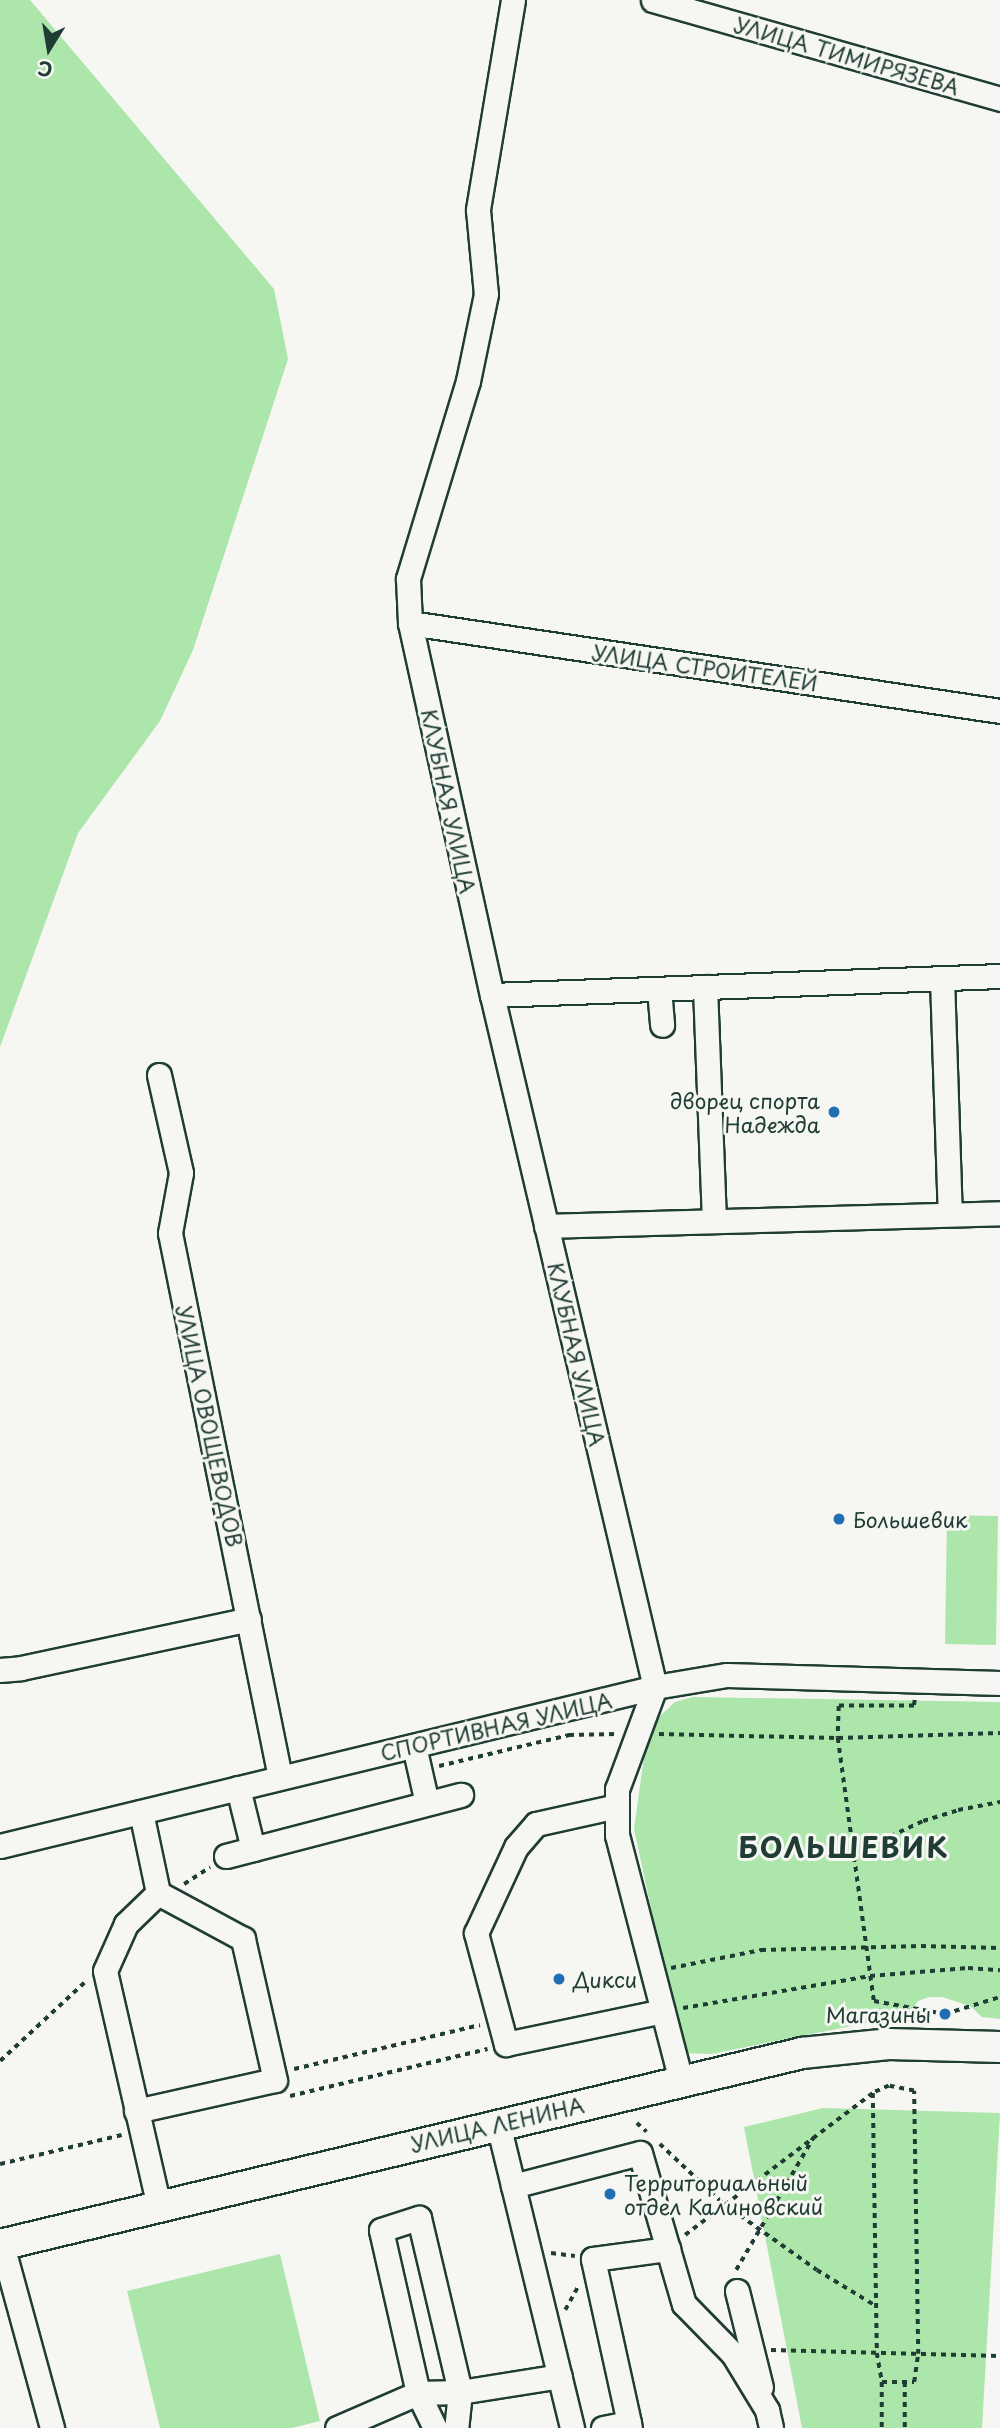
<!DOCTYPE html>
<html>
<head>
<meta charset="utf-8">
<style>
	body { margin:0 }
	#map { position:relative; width:1000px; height:2428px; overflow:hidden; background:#f6f6f2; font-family:"Playpen Sans",sans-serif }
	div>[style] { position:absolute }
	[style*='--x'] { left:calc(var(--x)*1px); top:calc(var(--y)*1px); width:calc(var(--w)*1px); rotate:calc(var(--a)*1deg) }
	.green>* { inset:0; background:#ace6ab }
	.path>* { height:3.5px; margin-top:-1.75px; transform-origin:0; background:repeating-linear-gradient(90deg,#1f3d34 0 5px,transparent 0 10px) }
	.roads { filter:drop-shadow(2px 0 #1f3d34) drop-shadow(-2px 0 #1f3d34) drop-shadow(0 2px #1f3d34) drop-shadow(0 -2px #1f3d34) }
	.minor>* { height:23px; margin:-11.5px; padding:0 11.5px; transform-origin:11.5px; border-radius:11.5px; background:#f6f6f2 }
	.major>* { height:30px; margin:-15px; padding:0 15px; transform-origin:15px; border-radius:15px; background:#f6f6f2 }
	.dots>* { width:19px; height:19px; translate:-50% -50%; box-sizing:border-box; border:4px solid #f6f6f2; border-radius:50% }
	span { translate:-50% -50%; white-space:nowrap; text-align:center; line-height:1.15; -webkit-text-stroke:6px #f6f6f2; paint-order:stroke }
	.street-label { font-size:21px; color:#1f3d34 }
	.poi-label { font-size:21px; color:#1f3d34 }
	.right { translate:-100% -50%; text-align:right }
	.left { translate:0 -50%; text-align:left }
	.district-label { font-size:28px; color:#1f3d34; font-weight:700; letter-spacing:2px }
	.north { position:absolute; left:14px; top:14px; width:70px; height:70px; -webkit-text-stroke:5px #f6f6f2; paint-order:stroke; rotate:191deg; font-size:19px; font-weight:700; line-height:28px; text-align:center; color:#1f3d34 }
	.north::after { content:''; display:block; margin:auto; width:24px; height:32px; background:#1f3d34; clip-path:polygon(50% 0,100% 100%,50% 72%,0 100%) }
</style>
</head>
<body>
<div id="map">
	<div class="green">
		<div style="clip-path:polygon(0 0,30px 0,274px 289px,288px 359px,193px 650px,160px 721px,78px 833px,0 1047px)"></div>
		<div style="clip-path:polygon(947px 1515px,998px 1516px,996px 1645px,945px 1644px)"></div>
		<div style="clip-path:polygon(693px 1697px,1000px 1702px,1000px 2019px,982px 2017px,970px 2006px,942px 1997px,929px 1997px,918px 2001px,905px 2019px,877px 2021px,711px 2054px,682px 2053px,634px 1829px,644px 1757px,659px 1717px,675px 1702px)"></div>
		<div style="clip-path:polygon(823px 2108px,1000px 2113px,982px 2428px,802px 2428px,744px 2127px)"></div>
		<div style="clip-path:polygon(280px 2254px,320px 2421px,292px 2428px,160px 2428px,127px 2291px)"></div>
	</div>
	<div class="path">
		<div style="--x:915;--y:1700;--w:6;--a:99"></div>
		<div style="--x:914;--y:1706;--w:75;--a:180"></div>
		<div style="--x:839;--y:1706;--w:32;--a:92"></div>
		<div style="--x:838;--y:1738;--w:265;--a:82.2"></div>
		<div style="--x:874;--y:2001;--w:72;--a:10.4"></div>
		<div style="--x:945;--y:2014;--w:58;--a:-17.2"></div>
		<div style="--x:659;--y:1734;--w:179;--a:1.3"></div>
		<div style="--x:838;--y:1738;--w:162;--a:-1.8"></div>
		<div style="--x:439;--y:1766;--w:134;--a:-13.4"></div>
		<div style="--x:569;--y:1735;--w:48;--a:-1.2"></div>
		<div style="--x:854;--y:1853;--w:76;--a:-24.9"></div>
		<div style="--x:923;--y:1821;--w:37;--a:-17"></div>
		<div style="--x:958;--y:1810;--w:43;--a:-10.8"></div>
		<div style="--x:184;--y:1884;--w:31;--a:-33"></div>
		<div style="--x:671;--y:1968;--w:92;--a:-11.3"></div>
		<div style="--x:761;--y:1950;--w:160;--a:-1.4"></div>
		<div style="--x:921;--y:1946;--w:79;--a:1.5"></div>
		<div style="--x:683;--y:2008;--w:190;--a:-9.7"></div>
		<div style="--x:870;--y:1976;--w:98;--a:-4.7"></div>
		<div style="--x:968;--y:1968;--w:32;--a:4"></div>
		<div style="--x:0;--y:2061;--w:117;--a:-42.9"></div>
		<div style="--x:294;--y:2069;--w:191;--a:-13.3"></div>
		<div style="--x:290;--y:2096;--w:203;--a:-13.4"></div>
		<div style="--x:637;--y:2123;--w:13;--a:42"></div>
		<div style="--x:660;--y:2144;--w:88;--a:43.2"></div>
		<div style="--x:724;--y:2204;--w:114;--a:35.4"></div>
		<div style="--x:817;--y:2270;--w:69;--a:31.4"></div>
		<div style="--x:0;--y:2164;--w:125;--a:-13.4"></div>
		<div style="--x:685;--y:2235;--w:236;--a:-37.1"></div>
		<div style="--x:551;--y:2253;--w:24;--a:7"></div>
		<div style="--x:736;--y:2270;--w:153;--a:-59.7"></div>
		<div style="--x:565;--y:2310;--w:26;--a:-61"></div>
		<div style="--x:771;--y:2350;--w:229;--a:1.5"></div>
		<div style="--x:882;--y:2382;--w:32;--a:0"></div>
		<div style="--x:914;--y:2382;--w:28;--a:-82"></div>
		<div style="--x:918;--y:2354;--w:263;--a:-90.9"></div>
		<div style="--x:914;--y:2091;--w:25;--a:-169"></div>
		<div style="--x:889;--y:2086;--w:17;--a:156"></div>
		<div style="--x:873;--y:2093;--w:260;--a:89.1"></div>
		<div style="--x:877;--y:2353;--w:29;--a:80"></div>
		<div style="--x:882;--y:2382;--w:46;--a:90"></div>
		<div style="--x:905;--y:2382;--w:46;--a:90"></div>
	</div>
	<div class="roads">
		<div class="minor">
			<div style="--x:513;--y:0;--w:213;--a:99.5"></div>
			<div style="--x:478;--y:210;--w:84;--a:84.6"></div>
			<div style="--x:486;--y:294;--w:89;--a:101.7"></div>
			<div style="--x:468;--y:381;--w:207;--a:106.9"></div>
			<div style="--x:408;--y:579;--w:44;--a:87.4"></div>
			<div style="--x:410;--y:623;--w:381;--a:77.6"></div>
			<div style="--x:492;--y:995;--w:711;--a:76.75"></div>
			<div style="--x:655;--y:1687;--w:109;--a:110.4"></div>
			<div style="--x:617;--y:1789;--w:46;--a:90"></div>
			<div style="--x:617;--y:1835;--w:253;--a:75.4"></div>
			<div style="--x:653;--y:0;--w:361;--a:15.9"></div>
			<div style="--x:410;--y:623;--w:597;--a:8.48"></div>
			<div style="--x:942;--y:978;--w:236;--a:88.1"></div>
			<div style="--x:705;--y:987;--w:234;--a:87.8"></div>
			<div style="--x:659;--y:989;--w:36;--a:85"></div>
			<div style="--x:492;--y:995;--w:508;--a:-2.14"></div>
			<div style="--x:159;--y:1075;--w:100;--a:77.3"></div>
			<div style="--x:181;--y:1173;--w:61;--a:100.4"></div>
			<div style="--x:170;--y:1233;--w:555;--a:78.57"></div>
			<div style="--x:546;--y:1226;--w:454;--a:-1.6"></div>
			<div style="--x:0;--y:1670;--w:21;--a:-5"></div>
			<div style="--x:21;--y:1668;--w:233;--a:-12.1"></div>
			<div style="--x:414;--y:1746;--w:58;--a:77.2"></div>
			<div style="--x:238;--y:1788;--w:63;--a:76.2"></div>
			<div style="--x:617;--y:1806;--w:83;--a:167.5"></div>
			<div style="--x:536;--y:1824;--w:30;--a:131"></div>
			<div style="--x:516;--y:1847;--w:95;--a:114.9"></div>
			<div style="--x:476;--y:1933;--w:115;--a:74.9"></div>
			<div style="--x:506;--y:2044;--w:160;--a:-11.9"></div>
			<div style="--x:141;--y:1812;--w:83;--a:78.1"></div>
			<div style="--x:158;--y:1893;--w:45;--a:135.9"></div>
			<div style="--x:126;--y:1924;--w:51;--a:114.1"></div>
			<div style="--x:105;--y:1971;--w:241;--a:77.1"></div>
			<div style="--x:0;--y:1846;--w:674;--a:-13.64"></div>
			<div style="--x:655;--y:1687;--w:73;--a:-9.5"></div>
			<div style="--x:727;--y:1675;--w:273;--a:1.7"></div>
			<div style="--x:226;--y:1856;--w:243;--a:-14.6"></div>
			<div style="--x:136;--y:2111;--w:142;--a:-12.6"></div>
			<div style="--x:275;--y:2080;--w:145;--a:-102.8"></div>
			<div style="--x:243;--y:1939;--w:97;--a:-151.6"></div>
			<div style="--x:498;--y:2124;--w:313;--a:76.3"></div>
			<div style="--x:513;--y:2186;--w:131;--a:-14.6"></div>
			<div style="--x:640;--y:2153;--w:157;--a:73.8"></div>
			<div style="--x:684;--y:2304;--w:70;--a:45.6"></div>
			<div style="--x:733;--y:2354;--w:66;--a:58.7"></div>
			<div style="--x:767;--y:2410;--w:18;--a:77"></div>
			<div style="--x:2;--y:2245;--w:190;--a:74.7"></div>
			<div style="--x:737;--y:2291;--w:99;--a:76"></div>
			<div style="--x:629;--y:2423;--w:168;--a:-102.4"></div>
			<div style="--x:593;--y:2259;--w:76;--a:-7.6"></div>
			<div style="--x:337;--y:2428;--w:88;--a:-23.4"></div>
			<div style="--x:418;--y:2393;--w:42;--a:-1.4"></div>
			<div style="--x:460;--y:2392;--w:101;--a:-9.1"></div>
			<div style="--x:435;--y:2428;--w:39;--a:-116"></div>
			<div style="--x:418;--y:2393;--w:167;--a:-102.8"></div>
			<div style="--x:381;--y:2230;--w:40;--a:-18"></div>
			<div style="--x:419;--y:2218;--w:179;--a:76.7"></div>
			<div style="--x:460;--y:2392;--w:36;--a:96"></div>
			<div style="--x:603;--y:2428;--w:26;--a:-11"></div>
			<div style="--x:629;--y:2423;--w:5;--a:79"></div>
		</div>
		<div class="major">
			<div style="--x:0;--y:2245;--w:825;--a:-13.46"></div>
			<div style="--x:802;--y:2053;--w:87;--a:-5.9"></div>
			<div style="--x:889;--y:2044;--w:111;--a:1.5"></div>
		</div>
	</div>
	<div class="dots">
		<div style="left:834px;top:1112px;background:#1f6fb2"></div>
		<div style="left:839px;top:1519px;background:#1f6fb2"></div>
		<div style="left:559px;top:1979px;background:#1f6fb2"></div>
		<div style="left:945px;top:2014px;background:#1f6fb2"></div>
		<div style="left:610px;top:2194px;background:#1f6fb2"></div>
	</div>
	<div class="street-label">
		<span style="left:847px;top:55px;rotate:16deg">УЛИЦА ТИМИРЯЗЕВА</span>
		<span style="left:705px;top:667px;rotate:8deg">УЛИЦА СТРОИТЕЛЕЙ</span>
		<span style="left:449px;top:801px;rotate:78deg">КЛУБНАЯ УЛИЦА</span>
		<span style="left:577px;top:1354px;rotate:77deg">КЛУБНАЯ УЛИЦА</span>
		<span style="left:210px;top:1426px;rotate:78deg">УЛИЦА ОВОЩЕВОДОВ</span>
		<span style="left:496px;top:1726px;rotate:-13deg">СПОРТИВНАЯ УЛИЦА</span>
		<span style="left:497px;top:2124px;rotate:-13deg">УЛИЦА ЛЕНИНА</span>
	</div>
	<div class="poi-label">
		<span class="right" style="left:820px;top:1112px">дворец спорта<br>Надежда</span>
		<span class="left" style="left:853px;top:1519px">Большевик</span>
		<span class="left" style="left:573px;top:1979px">Дикси</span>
		<span class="right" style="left:931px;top:2014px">Магазины</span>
		<span class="left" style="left:624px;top:2194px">Территориальный<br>отдел Калиновский</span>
	</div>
	<div class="district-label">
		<span style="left:844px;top:1847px">БОЛЬШЕВИК</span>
	</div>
	<div class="north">С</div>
</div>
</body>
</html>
